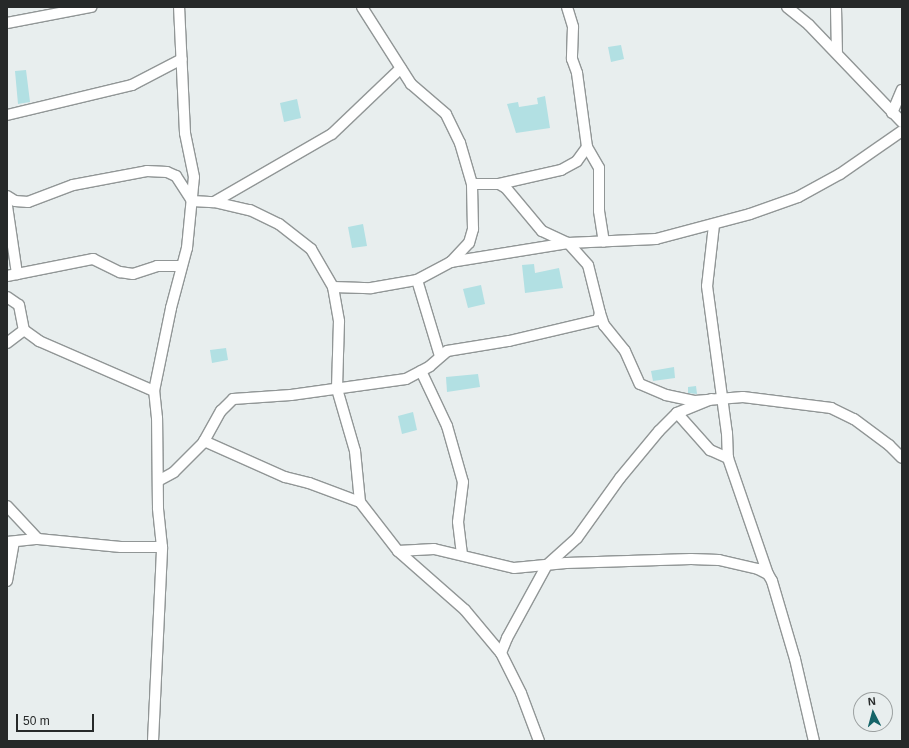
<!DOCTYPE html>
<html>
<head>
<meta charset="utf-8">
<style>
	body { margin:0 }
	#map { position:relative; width:909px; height:748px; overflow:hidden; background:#e8eeee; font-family:Helvetica,sans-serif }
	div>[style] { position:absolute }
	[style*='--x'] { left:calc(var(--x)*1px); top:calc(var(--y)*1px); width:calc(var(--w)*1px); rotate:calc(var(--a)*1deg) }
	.building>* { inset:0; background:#b2e0e3 }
	.roads { filter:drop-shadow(1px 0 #919696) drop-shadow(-1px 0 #919696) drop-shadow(0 1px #919696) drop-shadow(0 -1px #919696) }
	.minor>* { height:10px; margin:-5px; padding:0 5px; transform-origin:5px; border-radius:5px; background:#fff }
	span { translate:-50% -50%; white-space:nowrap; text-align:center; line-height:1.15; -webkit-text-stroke:3.5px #e8eeee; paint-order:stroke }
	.frame { position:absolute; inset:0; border:8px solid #262929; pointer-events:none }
	.north { position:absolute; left:853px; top:692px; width:40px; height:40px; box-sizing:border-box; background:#e8eeee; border:1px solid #9a9f9f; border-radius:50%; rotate:354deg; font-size:11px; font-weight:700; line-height:16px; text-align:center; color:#262929 }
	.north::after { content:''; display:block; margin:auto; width:14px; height:18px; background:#156468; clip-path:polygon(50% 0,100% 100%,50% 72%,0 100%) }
	.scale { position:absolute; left:16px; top:714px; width:78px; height:18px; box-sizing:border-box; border:2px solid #262929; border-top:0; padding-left:5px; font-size:12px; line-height:14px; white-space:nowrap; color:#262929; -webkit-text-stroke:3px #e8eeee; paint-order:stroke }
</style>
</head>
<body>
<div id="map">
	<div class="building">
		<div style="clip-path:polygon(621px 45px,624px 59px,611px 62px,608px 47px)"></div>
		<div style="clip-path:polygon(26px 70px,30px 102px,18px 104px,15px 71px)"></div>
		<div style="clip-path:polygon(545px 96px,550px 128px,516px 133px,507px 104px,518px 102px,519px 107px,538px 104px,537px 98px)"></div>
		<div style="clip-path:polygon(297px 99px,301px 118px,284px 122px,280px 103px)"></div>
		<div style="clip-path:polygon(363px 224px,367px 246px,352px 248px,348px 227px)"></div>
		<div style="clip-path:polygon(534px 264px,535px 273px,559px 268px,563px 288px,525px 293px,522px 265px)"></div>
		<div style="clip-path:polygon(481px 285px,485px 304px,468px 308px,463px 289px)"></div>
		<div style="clip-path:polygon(226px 348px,228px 360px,212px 363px,210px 350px)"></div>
		<div style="clip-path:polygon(674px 367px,675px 378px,653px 381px,651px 371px)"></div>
		<div style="clip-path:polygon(478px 374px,480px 387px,447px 392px,446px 377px)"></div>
		<div style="clip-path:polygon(696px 386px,697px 394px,688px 393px,688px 387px)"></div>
		<div style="clip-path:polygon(413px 412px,417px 430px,402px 434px,398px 416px)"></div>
	</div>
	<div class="roads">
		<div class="minor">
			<div style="--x:567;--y:7;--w:21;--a:73"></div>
			<div style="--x:573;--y:27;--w:32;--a:92"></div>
			<div style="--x:572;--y:59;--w:15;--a:70"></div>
			<div style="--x:577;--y:73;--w:75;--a:82.3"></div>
			<div style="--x:587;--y:147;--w:24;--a:60"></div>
			<div style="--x:599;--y:168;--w:43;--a:90"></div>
			<div style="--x:599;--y:211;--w:31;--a:81"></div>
			<div style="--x:787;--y:7;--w:28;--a:39"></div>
			<div style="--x:809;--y:25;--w:134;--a:46.2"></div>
			<div style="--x:836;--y:7;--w:46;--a:88.8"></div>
			<div style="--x:7;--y:23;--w:86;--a:-10.8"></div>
			<div style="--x:892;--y:113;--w:25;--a:-67"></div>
			<div style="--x:7;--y:115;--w:129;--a:-13.5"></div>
			<div style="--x:132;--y:85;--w:56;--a:-27.5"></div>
			<div style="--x:472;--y:184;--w:27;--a:0"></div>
			<div style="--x:499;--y:184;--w:8;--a:30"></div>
			<div style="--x:506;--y:188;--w:56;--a:50.1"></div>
			<div style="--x:542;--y:231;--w:29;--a:25"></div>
			<div style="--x:568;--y:243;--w:88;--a:-2.6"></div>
			<div style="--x:656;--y:239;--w:97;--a:-14.9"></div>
			<div style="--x:750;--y:214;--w:51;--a:-19.5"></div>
			<div style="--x:798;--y:197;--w:48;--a:-28.7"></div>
			<div style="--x:840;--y:174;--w:75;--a:-34.7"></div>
			<div style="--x:499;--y:184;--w:64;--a:-12.7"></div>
			<div style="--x:561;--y:170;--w:18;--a:-29"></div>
			<div style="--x:577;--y:161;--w:17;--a:-54"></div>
			<div style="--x:7;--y:196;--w:9;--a:32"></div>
			<div style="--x:15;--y:201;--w:13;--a:4"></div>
			<div style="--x:28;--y:202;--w:48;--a:-20.7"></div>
			<div style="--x:73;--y:185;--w:75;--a:-10.7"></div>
			<div style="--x:147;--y:171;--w:20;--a:3"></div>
			<div style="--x:167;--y:172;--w:10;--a:24"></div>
			<div style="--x:176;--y:176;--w:30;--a:57"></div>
			<div style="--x:192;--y:201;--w:22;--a:3"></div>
			<div style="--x:214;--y:202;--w:136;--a:-30"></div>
			<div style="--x:332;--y:134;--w:95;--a:-43.7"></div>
			<div style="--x:214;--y:202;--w:37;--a:13"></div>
			<div style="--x:250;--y:210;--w:32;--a:26"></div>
			<div style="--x:279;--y:224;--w:41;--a:38"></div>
			<div style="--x:311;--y:249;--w:44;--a:59.9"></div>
			<div style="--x:333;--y:287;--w:35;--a:80"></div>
			<div style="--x:339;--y:321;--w:68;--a:91.7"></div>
			<div style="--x:337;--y:389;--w:65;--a:73.8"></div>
			<div style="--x:355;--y:451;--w:51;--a:84.4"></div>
			<div style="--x:360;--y:502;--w:62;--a:52.2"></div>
			<div style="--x:398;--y:551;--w:89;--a:41.4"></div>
			<div style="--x:465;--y:610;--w:56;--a:50.1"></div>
			<div style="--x:7;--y:206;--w:69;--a:81.6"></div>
			<div style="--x:714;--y:225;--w:61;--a:96.5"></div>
			<div style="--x:707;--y:286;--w:148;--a:82.3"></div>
			<div style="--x:727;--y:433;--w:25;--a:88"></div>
			<div style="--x:728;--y:458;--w:123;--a:71"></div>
			<div style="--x:7;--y:276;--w:88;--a:-11.2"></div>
			<div style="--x:93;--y:259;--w:30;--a:26"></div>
			<div style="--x:120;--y:272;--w:13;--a:9"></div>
			<div style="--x:133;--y:274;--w:25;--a:-18"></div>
			<div style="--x:157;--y:266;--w:24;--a:0"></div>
			<div style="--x:417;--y:280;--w:79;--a:73.2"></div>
			<div style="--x:333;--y:287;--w:38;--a:2"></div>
			<div style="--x:371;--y:288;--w:47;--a:-9.9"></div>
			<div style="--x:417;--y:280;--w:38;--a:-28"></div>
			<div style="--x:451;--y:262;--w:26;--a:-47"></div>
			<div style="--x:469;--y:243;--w:15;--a:-74"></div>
			<div style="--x:473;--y:229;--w:45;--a:-91.3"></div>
			<div style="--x:472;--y:184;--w:43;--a:-106.3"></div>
			<div style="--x:460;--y:143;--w:32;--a:-116"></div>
			<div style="--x:446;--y:114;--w:46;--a:-139.4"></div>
			<div style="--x:411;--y:84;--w:91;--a:-122.5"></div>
			<div style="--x:7;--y:297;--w:14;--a:34"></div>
			<div style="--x:19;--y:305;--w:25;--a:79"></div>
			<div style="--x:24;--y:330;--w:19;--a:36"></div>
			<div style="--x:39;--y:341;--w:125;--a:23.5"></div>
			<div style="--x:600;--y:313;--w:13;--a:72"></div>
			<div style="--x:604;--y:325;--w:33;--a:51"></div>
			<div style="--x:625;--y:351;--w:36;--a:66"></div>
			<div style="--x:640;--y:384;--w:28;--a:23"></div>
			<div style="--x:666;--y:395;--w:30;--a:12"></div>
			<div style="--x:695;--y:401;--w:48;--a:-4.8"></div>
			<div style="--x:743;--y:397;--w:89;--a:7.1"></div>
			<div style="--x:831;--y:408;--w:25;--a:26"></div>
			<div style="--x:854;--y:419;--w:44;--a:36.6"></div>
			<div style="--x:889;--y:445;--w:18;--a:45"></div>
			<div style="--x:7;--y:343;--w:21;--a:-37"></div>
			<div style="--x:421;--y:371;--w:61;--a:64.7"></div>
			<div style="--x:447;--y:426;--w:58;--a:74.1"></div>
			<div style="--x:463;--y:482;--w:40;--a:97.1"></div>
			<div style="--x:458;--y:522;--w:32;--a:83"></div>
			<div style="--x:677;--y:413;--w:50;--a:48.3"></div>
			<div style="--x:710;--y:450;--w:20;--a:24"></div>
			<div style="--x:204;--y:441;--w:89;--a:24"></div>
			<div style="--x:285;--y:477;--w:25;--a:14"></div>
			<div style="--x:309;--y:483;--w:54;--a:20.4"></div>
			<div style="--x:158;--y:481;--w:18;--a:-29"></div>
			<div style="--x:174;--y:472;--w:41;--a:-45"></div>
			<div style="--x:203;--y:443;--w:37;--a:-61"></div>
			<div style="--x:221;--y:411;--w:17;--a:-45"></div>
			<div style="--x:233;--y:399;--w:58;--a:-3.9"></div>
			<div style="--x:291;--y:395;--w:116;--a:-7.9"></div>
			<div style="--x:406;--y:379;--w:27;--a:-28"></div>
			<div style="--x:430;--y:366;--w:23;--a:-41"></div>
			<div style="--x:447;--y:351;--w:63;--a:-9.2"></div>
			<div style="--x:509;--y:341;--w:91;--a:-13.3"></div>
			<div style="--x:598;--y:320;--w:7;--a:-74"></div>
			<div style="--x:600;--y:313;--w:49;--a:-104"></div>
			<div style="--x:588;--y:265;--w:30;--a:-132"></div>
			<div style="--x:568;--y:243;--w:119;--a:170.8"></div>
			<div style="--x:7;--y:506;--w:45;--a:46.8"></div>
			<div style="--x:38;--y:539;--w:83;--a:5.5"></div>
			<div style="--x:121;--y:547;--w:41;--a:0"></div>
			<div style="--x:7;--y:542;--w:31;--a:-6"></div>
			<div style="--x:398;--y:551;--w:36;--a:-3"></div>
			<div style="--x:434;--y:549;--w:82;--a:13.4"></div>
			<div style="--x:514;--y:568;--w:52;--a:-5.5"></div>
			<div style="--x:566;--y:563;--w:125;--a:-1.8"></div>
			<div style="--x:691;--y:559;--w:28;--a:2"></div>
			<div style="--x:719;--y:560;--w:40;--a:13"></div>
			<div style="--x:758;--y:569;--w:11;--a:27"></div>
			<div style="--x:768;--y:574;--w:8;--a:60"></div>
			<div style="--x:772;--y:581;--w:81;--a:73.6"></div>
			<div style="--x:795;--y:659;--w:84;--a:77"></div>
			<div style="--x:7;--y:581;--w:39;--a:-80"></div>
			<div style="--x:153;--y:741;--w:194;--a:-87.3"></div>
			<div style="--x:162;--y:547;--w:39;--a:-96"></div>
			<div style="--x:158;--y:508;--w:90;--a:-90.6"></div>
			<div style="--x:157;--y:418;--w:27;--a:-96"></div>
			<div style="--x:154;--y:391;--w:85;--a:-78.4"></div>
			<div style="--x:171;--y:308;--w:62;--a:-75.1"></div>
			<div style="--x:187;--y:248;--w:71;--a:-84.4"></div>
			<div style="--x:194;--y:177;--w:45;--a:-101.6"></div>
			<div style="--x:185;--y:133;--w:126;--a:-92.7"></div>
			<div style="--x:539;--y:741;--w:51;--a:-110.6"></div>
			<div style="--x:521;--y:693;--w:45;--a:-116.6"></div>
			<div style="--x:501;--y:653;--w:16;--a:-68"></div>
			<div style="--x:507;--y:638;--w:83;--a:-61.3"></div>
			<div style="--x:547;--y:565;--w:40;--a:-42"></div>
			<div style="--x:577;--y:538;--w:74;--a:-54.4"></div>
			<div style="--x:620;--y:478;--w:61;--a:-50.3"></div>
			<div style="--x:659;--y:431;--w:25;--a:-45"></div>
			<div style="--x:677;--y:413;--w:37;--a:-22"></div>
		</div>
	</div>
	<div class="frame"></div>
	<div class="north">N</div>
	<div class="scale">50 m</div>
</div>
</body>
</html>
